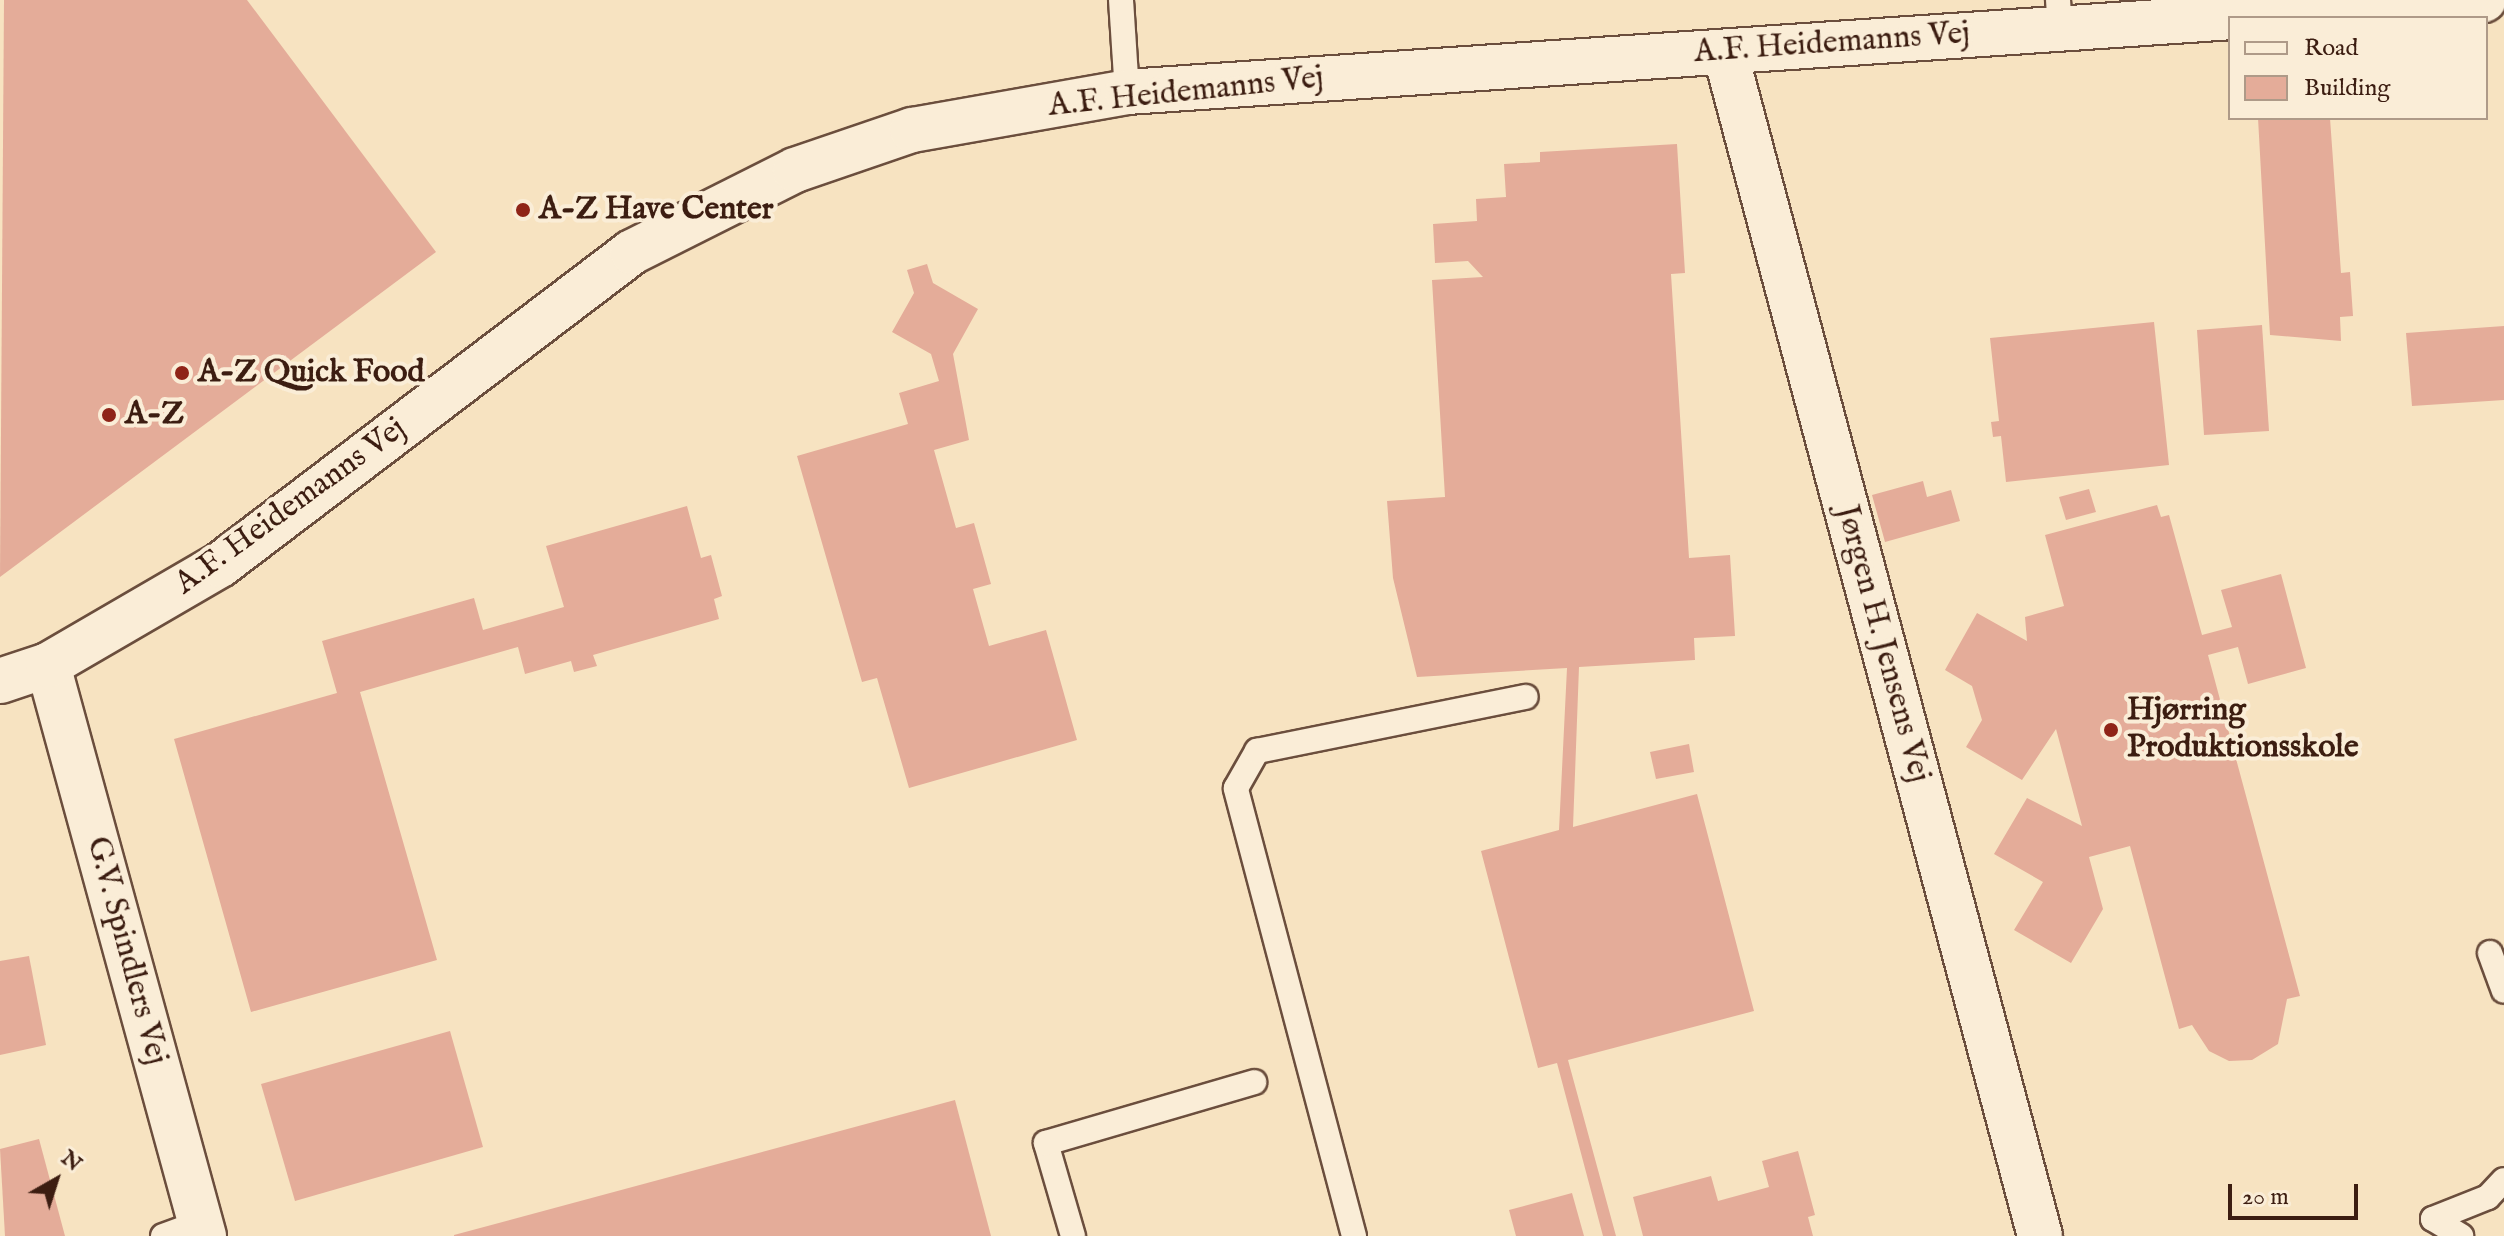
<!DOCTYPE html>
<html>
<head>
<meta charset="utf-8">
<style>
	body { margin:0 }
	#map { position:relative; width:2504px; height:1236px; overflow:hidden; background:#f7e3c1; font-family:"IM FELL English",serif }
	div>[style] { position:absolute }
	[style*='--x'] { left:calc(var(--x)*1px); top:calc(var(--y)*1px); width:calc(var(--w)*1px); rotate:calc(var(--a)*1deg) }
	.building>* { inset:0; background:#e4ac99 }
	.roads { filter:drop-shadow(2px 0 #6b4e3d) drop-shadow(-2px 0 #6b4e3d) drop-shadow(0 2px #6b4e3d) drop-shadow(0 -2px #6b4e3d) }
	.lane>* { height:24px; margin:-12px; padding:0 12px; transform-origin:12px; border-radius:12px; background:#faedd7 }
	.street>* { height:44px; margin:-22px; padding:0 22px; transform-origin:22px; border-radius:22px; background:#faedd7 }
	.dots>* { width:22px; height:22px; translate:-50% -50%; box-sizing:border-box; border:4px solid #faedd7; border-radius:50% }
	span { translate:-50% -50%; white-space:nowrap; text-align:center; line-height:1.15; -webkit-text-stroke:8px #faedd7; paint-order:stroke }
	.street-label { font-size:32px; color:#3c1d11 }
	.poi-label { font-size:32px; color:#3c1d11; font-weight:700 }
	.left { translate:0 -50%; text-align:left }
	.legend { position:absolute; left:2228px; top:16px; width:260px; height:104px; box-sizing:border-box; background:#faedd7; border:2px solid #ae9a88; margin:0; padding:10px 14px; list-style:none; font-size:24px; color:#3c1d11 }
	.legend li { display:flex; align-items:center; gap:16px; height:40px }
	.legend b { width:40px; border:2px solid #ae9a88 }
	.north { position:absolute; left:16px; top:1140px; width:80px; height:80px; -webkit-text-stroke:6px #faedd7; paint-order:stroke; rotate:39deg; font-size:22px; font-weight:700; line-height:32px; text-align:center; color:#3c1d11 }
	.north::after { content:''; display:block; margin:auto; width:28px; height:36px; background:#3c1d11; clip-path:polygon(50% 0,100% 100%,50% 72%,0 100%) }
	.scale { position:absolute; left:2228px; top:1184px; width:130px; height:36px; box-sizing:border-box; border:4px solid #3c1d11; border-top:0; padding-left:10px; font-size:24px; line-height:28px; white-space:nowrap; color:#3c1d11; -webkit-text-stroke:6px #faedd7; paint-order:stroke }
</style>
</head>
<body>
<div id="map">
	<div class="building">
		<div style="clip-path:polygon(4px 0,247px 0,436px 252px,0 577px)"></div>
		<div style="clip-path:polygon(2258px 118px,2330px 118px,2341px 273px,2350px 272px,2353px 316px,2340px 317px,2341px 341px,2270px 335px)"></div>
		<div style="clip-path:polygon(1677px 144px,1685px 273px,1671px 274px,1689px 558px,1730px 555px,1735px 636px,1694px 638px,1695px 660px,1579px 667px,1573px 827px,1697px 794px,1754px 1011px,1568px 1060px,1616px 1236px,1603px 1236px,1557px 1063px,1538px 1068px,1481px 851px,1559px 830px,1567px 668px,1417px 677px,1393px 578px,1387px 501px,1445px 497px,1432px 280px,1483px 277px,1468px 261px,1435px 263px,1433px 224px,1477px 221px,1476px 199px,1506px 197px,1504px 164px,1540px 162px,1540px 152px)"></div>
		<div style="clip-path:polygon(927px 264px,933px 283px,978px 309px,953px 354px,969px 440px,934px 450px,956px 528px,974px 523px,991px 584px,973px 589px,989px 646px,1046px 630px,1077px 740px,909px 788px,877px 678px,862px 682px,797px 456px,908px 424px,899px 393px,939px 381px,931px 354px,892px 332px,914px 293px,907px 270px)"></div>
		<div style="clip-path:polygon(2154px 322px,2169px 465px,2006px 482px,2001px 436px,1993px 437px,1991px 422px,1999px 421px,1990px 338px)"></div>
		<div style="clip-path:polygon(2262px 325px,2269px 431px,2204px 435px,2197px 330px)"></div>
		<div style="clip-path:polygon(2504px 326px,2504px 400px,2412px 406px,2406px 333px)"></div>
		<div style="clip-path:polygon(1923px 481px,1927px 497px,1951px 490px,1960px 521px,1885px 542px,1872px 495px)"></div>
		<div style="clip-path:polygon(2089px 489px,2096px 512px,2066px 520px,2059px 497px)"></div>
		<div style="clip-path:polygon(2157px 505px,2161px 517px,2169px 515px,2202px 635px,2232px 627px,2221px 590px,2281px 574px,2306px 668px,2248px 684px,2238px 647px,2208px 655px,2300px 996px,2287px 999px,2278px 1044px,2252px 1060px,2229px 1061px,2209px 1051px,2192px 1025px,2179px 1029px,2130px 846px,2089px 857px,2103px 909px,2071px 963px,2014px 930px,2043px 882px,1994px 854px,2027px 798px,2082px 826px,2056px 729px,2022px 780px,1966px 747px,1982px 720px,1972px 686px,1945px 670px,1977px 613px,2027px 641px,2025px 617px,2064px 606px,2045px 535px)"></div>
		<div style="clip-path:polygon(687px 506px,701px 558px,711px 555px,722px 596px,714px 599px,719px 619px,593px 655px,597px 666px,574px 672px,571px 661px,525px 674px,518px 647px,360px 692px,437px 960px,251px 1012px,174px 739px,337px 693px,322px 641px,474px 598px,483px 630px,564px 607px,546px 546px)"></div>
		<div style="clip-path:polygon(1689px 744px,1694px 772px,1656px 779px,1650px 752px)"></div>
		<div style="clip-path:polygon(29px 956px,46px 1045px,0 1055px,0 961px)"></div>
		<div style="clip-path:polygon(450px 1031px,483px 1147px,295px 1201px,261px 1084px)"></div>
		<div style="clip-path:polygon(955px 1100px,991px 1236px,454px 1236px,454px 1235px)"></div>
		<div style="clip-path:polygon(39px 1139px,65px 1236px,5px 1236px,0 1149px)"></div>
		<div style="clip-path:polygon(1798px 1151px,1815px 1215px,1808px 1217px,1813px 1236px,1643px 1236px,1633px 1197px,1711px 1176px,1718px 1201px,1769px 1187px,1762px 1161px)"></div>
		<div style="clip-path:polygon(1572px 1193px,1584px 1236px,1516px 1236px,1509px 1210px)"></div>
	</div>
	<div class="roads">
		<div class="lane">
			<div style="--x:1121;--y:0;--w:92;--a:86.3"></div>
			<div style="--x:2058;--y:0;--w:29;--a:86"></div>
			<div style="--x:2490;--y:953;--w:40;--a:69.8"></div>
			<div style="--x:2433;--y:1219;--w:59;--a:-21.8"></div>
			<div style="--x:2488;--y:1197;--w:23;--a:-47"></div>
			<div style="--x:2433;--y:1219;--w:33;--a:31"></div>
			<div style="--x:163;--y:1236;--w:40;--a:-20.2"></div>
			<div style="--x:1073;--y:1236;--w:97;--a:-106.2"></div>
			<div style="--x:1046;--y:1143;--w:217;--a:-16.3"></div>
			<div style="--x:1354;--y:1236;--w:463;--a:-104.8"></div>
			<div style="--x:1236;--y:788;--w:43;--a:-60.4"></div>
			<div style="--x:1257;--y:751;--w:274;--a:-11.4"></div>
		</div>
		<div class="street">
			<div style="--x:1725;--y:52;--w:1225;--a:75.1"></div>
			<div style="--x:48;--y:665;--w:592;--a:74.72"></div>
			<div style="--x:0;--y:681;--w:51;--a:-18.4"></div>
			<div style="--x:48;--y:665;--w:199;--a:-30.2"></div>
			<div style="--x:220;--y:565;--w:517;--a:-37.22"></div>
			<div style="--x:632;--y:252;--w:182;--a:-26.7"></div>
			<div style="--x:795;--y:170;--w:124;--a:-18.9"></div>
			<div style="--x:912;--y:130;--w:218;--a:-10"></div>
			<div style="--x:1127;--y:92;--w:1360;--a:-3.88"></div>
		</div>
	</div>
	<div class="dots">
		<div style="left:523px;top:210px;background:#8f2418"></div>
		<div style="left:182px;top:373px;background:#8f2418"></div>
		<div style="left:109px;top:415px;background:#8f2418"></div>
		<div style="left:2111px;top:730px;background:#8f2418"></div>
	</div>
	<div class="street-label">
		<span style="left:1832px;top:44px;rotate:-4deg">A.F. Heidemanns Vej</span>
		<span style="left:1186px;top:93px;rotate:-6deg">A.F. Heidemanns Vej</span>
		<span style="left:291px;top:507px;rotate:-36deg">A.F. Heidemanns Vej</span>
		<span style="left:1882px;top:644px;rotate:75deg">Jørgen H. Jensens Vej</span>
		<span style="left:126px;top:951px;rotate:75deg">G.V. Spindlers Vej</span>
	</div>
	<div class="poi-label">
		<span class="left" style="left:539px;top:210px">A-Z Have Center</span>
		<span class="left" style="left:198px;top:373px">A-Z Quick Food</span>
		<span class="left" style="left:125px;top:415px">A-Z</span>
		<span class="left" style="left:2127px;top:730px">Hjørring<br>Produktionsskole</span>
	</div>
	<ul class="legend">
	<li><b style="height:10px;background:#faedd7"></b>Road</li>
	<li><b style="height:22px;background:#e4ac99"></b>Building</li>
	</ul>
	<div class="north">N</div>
	<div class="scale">20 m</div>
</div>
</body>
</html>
